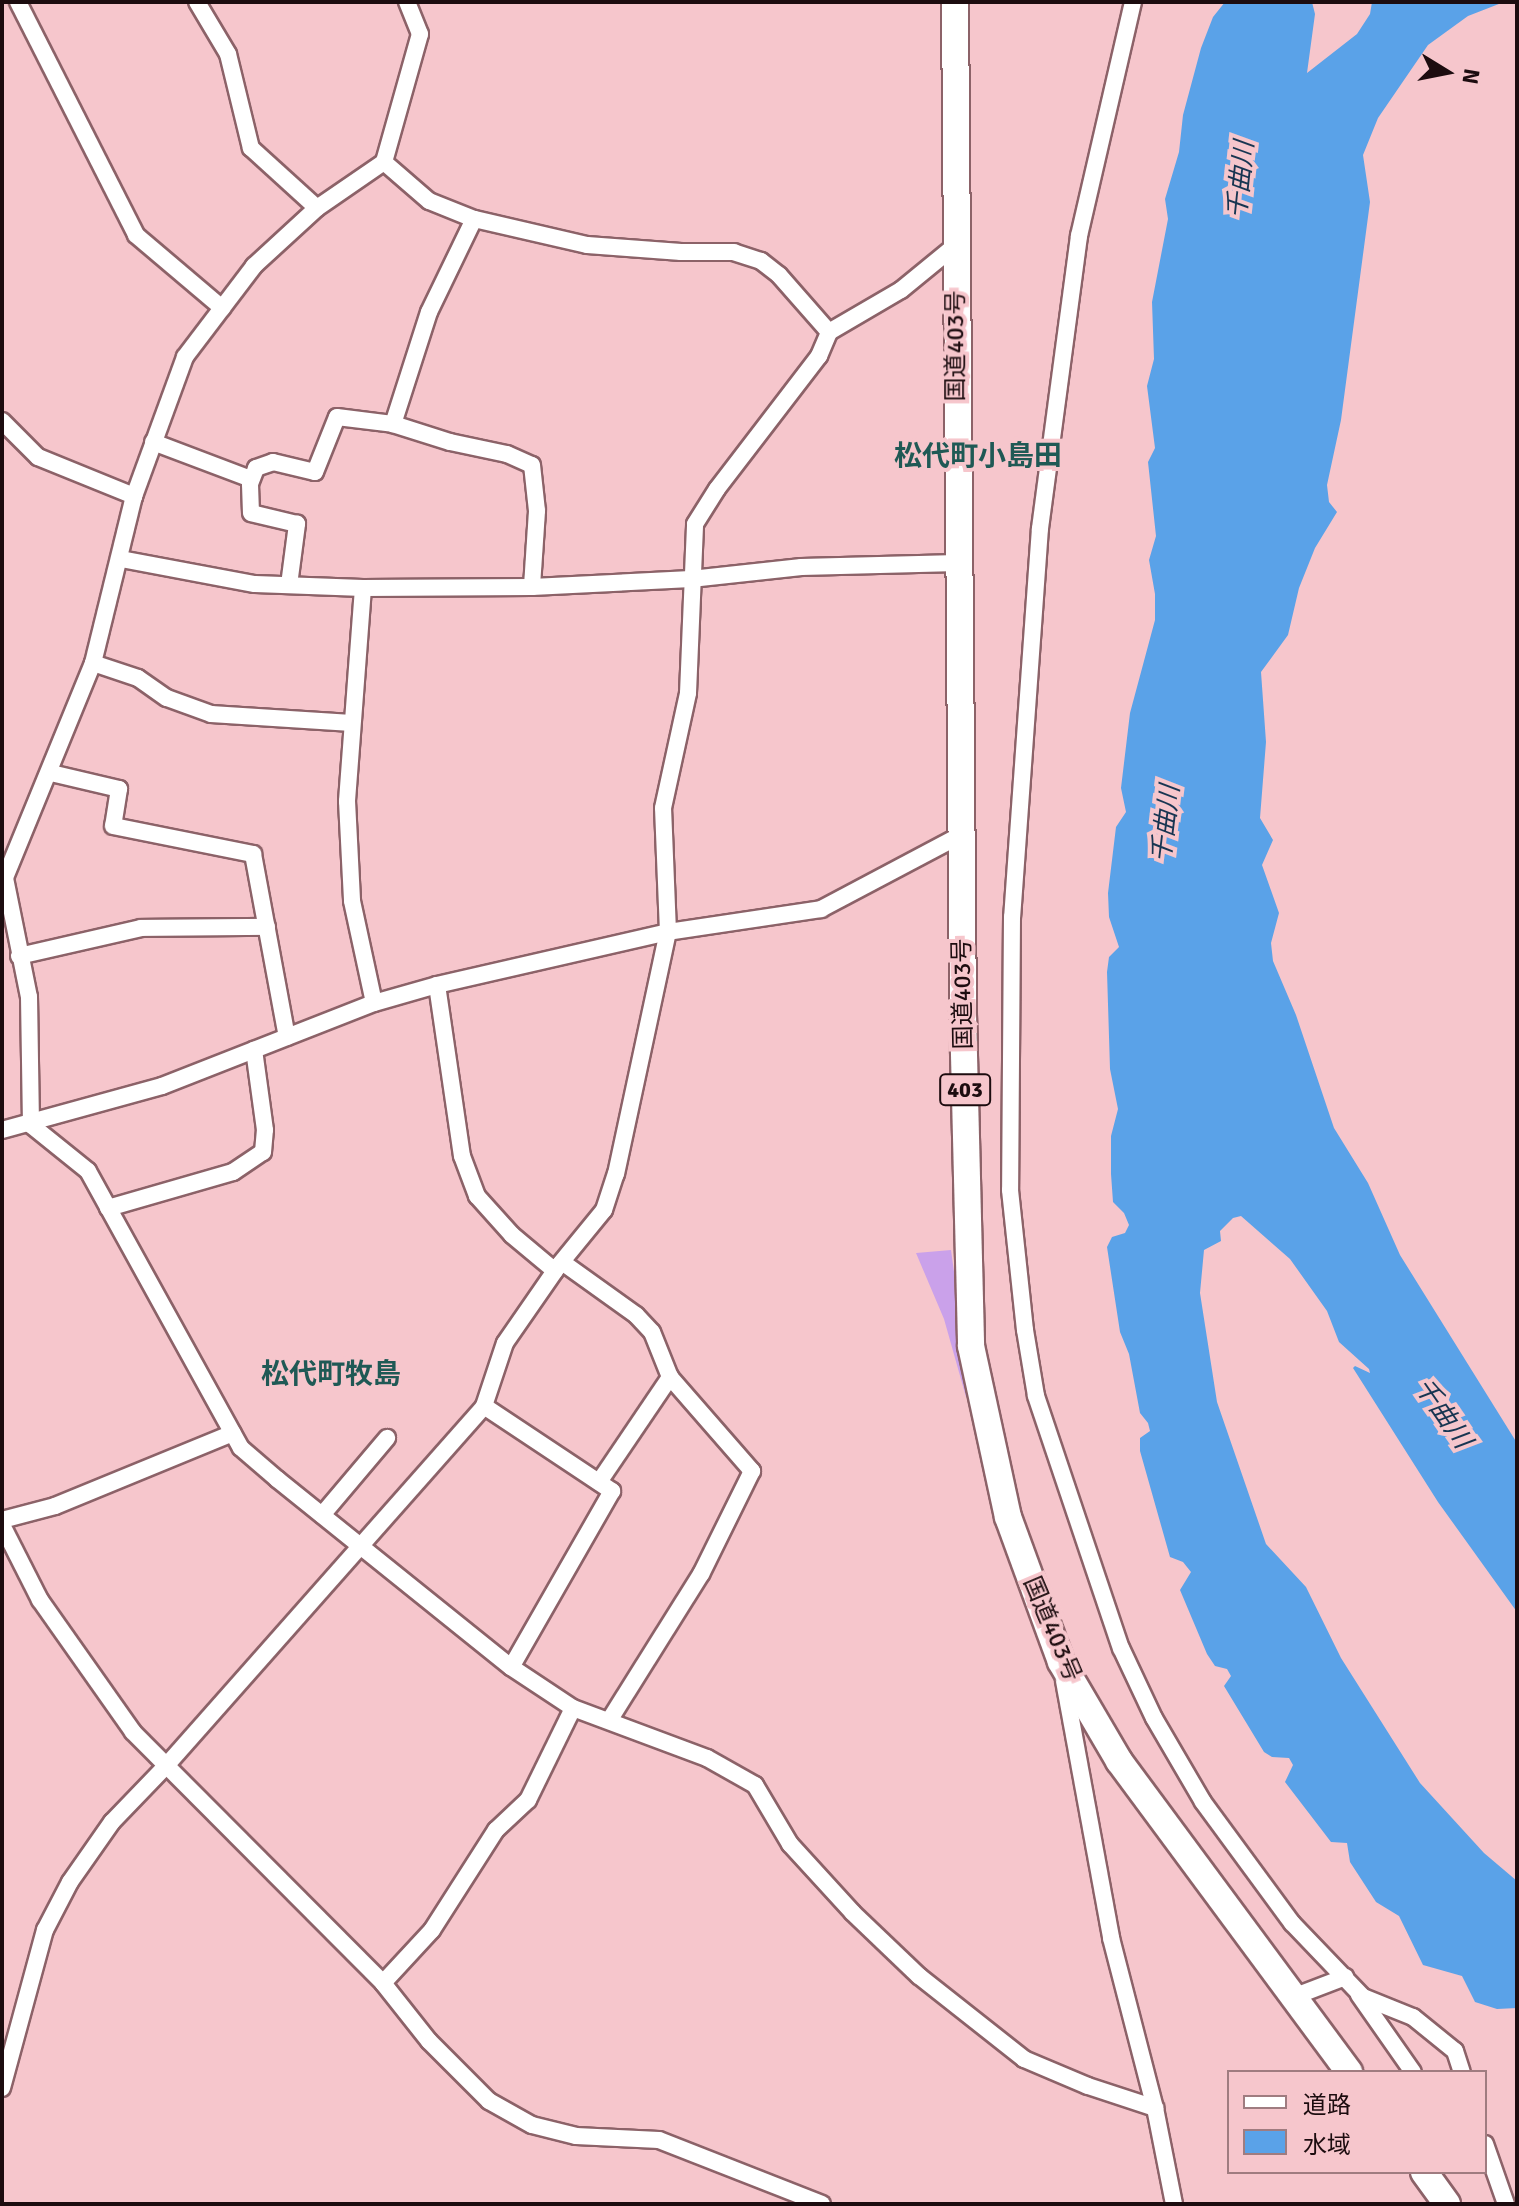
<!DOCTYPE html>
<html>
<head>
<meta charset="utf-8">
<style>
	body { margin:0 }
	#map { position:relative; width:1519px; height:2206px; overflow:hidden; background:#f6c6cc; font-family:Signika,"Noto Sans JP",sans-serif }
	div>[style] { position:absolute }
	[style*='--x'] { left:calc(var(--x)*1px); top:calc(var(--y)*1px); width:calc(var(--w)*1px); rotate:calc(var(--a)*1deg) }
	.green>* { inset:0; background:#caa1ea }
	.water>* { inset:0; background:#5aa2e8 }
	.roads { filter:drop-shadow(2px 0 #8c6268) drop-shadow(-2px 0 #8c6268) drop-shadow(0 2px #8c6268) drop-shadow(0 -2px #8c6268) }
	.minor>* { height:16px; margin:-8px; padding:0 8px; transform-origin:8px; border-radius:8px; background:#fff }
	.trunk>* { height:26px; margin:-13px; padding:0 13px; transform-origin:13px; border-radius:13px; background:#fff }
	span { translate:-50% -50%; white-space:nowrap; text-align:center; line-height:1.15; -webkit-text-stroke:8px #f6c6cc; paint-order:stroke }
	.shield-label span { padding:2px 6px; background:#f6c6cc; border:2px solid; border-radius:6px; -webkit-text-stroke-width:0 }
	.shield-label { font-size:22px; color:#1c0c0f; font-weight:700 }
	.street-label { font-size:24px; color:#1c0c0f }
	.water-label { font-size:26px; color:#173551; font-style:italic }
	.quarter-label { font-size:28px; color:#1f5955; font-weight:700 }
	.frame { position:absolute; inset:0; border:4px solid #1c0c0f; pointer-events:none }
	.legend { position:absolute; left:1227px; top:2070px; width:260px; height:104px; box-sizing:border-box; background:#f6c6cc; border:2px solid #9f7c80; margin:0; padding:10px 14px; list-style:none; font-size:24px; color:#1c0c0f }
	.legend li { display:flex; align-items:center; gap:16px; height:40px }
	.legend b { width:40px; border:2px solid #9f7c80 }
	.north { position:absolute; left:1407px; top:32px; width:80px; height:80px; -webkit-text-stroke:6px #f6c6cc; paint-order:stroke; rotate:100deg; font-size:22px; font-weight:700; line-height:32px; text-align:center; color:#1c0c0f }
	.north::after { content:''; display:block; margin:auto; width:28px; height:36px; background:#1c0c0f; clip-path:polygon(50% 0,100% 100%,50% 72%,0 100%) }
</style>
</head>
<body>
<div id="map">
	<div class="green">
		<div style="clip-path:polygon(951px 1250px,971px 1396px,966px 1397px,944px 1319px,916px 1253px)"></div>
	</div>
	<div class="water">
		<div style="clip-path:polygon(1225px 2px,1312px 2px,1315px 14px,1307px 73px,1357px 34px,1370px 14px,1372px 2px,1504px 2px,1468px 16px,1428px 45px,1378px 118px,1363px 155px,1370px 202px,1341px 420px,1327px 485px,1329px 502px,1337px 512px,1315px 548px,1299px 588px,1288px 635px,1261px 672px,1266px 742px,1260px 818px,1273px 840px,1262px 865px,1279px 913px,1271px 943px,1273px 961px,1296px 1015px,1334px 1128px,1368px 1183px,1400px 1255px,1517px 1443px,1517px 1612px,1438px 1502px,1353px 1368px,1355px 1366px,1370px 1373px,1369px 1369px,1339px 1342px,1327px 1311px,1290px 1259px,1241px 1216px,1233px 1218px,1220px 1231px,1221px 1241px,1204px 1250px,1200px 1293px,1217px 1402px,1266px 1544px,1306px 1587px,1341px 1658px,1420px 1783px,1484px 1853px,1517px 1881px,1517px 2008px,1497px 2009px,1475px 2002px,1462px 1976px,1423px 1965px,1399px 1916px,1376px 1902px,1350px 1862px,1347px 1843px,1331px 1842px,1285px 1782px,1293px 1765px,1289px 1758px,1272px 1757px,1264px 1752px,1224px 1686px,1231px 1676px,1227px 1669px,1215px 1666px,1207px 1654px,1180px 1590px,1191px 1572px,1183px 1562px,1170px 1557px,1140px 1451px,1140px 1438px,1150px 1431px,1148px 1423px,1140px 1413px,1129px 1354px,1120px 1332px,1107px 1247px,1112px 1237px,1125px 1233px,1129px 1225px,1124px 1213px,1113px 1202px,1111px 1174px,1111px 1136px,1118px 1109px,1110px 1069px,1107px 972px,1109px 957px,1119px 947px,1109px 917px,1108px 893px,1116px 827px,1126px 812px,1121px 788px,1130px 713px,1155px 620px,1155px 594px,1149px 560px,1156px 536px,1148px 462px,1155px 448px,1147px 386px,1154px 359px,1152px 302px,1168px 219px,1165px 199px,1179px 152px,1183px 115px,1201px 48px,1213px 17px)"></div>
	</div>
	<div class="roads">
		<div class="minor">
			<div style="--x:18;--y:2;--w:261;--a:63.1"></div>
			<div style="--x:136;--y:235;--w:113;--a:40.3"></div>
			<div style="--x:197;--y:2;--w:61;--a:59.2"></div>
			<div style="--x:228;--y:54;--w:97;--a:76.3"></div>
			<div style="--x:251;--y:148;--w:89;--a:42.3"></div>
			<div style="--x:1133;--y:2;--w:240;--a:103"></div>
			<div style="--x:1079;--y:236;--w:295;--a:97.6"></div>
			<div style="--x:1040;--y:528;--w:390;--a:94.1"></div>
			<div style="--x:1012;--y:917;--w:273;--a:90.4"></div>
			<div style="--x:1010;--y:1190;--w:141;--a:83.9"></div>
			<div style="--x:1025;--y:1330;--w:67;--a:80.5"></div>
			<div style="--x:1036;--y:1396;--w:266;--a:71.4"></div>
			<div style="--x:1121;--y:1648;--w:77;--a:64.8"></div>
			<div style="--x:1154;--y:1718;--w:97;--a:59.7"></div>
			<div style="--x:1203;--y:1802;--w:150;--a:53.7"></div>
			<div style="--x:1292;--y:1923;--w:103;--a:46.2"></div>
			<div style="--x:1363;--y:1997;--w:54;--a:21.8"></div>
			<div style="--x:1413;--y:2017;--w:54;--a:39"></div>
			<div style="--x:1455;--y:2051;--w:22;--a:72"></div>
			<div style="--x:384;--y:162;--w:133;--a:-74.3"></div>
			<div style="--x:420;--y:34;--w:35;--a:-112"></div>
			<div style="--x:474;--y:219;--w:103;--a:115.8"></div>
			<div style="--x:429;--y:312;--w:118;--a:107.8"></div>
			<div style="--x:393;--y:424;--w:60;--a:17.5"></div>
			<div style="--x:450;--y:442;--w:58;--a:11.9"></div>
			<div style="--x:507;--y:454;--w:27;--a:24"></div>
			<div style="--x:532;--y:465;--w:46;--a:83.8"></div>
			<div style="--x:537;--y:511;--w:76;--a:93.8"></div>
			<div style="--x:829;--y:332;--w:76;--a:-131.3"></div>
			<div style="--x:779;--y:275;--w:23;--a:-142"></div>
			<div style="--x:761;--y:261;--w:28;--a:-162"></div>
			<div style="--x:734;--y:252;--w:53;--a:180"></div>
			<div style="--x:681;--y:252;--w:94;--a:-175.7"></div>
			<div style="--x:587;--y:245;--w:116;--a:-167"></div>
			<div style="--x:474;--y:219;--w:48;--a:-158.2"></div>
			<div style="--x:429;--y:201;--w:60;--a:-139.1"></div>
			<div style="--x:384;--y:162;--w:81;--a:145.5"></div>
			<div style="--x:317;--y:208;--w:86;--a:137.4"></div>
			<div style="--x:254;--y:266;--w:114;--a:127.2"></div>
			<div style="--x:185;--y:357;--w:148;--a:110.1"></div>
			<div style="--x:134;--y:496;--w:172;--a:103.8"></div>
			<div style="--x:93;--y:663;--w:232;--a:112.3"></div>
			<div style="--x:5;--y:878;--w:121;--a:78.6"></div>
			<div style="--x:29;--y:997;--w:128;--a:89.1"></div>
			<div style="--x:31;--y:1125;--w:73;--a:38.9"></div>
			<div style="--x:88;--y:1171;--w:316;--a:61.1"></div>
			<div style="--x:241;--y:1448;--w:48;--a:40.7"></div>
			<div style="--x:277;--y:1479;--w:300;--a:38.8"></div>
			<div style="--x:511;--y:1667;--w:74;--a:33.5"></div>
			<div style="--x:573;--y:1708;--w:143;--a:20.5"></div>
			<div style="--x:707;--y:1758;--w:55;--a:29.4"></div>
			<div style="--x:755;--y:1785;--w:69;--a:59.3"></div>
			<div style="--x:790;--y:1844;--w:93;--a:47.6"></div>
			<div style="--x:853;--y:1913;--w:91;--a:43.7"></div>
			<div style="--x:919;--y:1976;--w:134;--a:38.3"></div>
			<div style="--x:1024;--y:2059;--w:69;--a:22.9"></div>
			<div style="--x:1088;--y:2086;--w:71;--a:18.2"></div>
			<div style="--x:2;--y:421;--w:51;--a:45"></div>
			<div style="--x:38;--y:457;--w:104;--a:22.1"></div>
			<div style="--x:153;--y:442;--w:105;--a:20.7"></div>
			<div style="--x:121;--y:559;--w:136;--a:10.6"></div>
			<div style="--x:255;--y:584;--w:108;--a:2.1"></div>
			<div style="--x:363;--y:588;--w:169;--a:-0.3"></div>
			<div style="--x:532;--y:587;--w:159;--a:-2.9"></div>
			<div style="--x:691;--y:579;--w:111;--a:-6.2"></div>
			<div style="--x:801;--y:567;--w:157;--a:-1.5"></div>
			<div style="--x:289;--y:585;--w:62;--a:-82.5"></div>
			<div style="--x:297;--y:524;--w:47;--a:-166.6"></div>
			<div style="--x:251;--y:513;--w:29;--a:-92"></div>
			<div style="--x:250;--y:484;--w:17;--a:-69"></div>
			<div style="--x:256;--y:468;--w:18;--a:-19"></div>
			<div style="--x:273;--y:462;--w:43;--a:13.4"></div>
			<div style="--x:315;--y:472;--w:59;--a:-68.2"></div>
			<div style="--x:337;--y:417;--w:56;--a:7.1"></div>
			<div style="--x:363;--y:588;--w:214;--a:94.3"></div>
			<div style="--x:347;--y:801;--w:100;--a:87.1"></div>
			<div style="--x:352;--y:901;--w:104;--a:77.8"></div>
			<div style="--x:93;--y:663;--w:47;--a:18.4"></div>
			<div style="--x:138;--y:678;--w:35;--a:35"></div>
			<div style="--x:167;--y:698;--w:47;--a:20"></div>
			<div style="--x:211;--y:714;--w:141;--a:3.7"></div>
			<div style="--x:51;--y:773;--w:70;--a:13.2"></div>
			<div style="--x:119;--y:789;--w:37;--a:99"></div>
			<div style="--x:113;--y:826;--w:143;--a:11.3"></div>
			<div style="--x:253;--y:854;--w:186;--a:79.5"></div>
			<div style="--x:19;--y:956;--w:125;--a:-12.9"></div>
			<div style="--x:141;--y:928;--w:126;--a:-0.5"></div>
			<div style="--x:437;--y:985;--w:173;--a:81.7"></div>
			<div style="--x:462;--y:1156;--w:43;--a:69.4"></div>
			<div style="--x:477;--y:1196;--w:52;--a:48.1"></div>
			<div style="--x:512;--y:1235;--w:56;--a:39.9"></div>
			<div style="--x:2;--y:1130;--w:166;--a:-15.4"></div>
			<div style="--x:162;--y:1086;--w:228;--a:-21.4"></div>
			<div style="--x:374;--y:1003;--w:66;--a:-15.9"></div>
			<div style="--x:437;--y:985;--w:237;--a:-12.9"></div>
			<div style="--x:668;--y:932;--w:155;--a:-8.5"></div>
			<div style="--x:821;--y:909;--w:158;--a:-27.9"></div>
			<div style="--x:108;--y:1208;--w:130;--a:-16.1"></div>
			<div style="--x:233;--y:1172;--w:36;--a:-34"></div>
			<div style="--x:263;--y:1152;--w:22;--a:-85"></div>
			<div style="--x:265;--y:1130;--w:81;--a:-97.8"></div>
			<div style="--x:562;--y:1262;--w:91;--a:35.6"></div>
			<div style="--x:636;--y:1315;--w:23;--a:47"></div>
			<div style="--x:652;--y:1332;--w:48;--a:68.2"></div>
			<div style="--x:670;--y:1377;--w:125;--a:48.9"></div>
			<div style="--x:752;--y:1471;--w:115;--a:116.3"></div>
			<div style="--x:701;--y:1574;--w:171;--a:122.1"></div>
			<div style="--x:484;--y:1406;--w:154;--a:33.6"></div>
			<div style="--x:612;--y:1491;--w:203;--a:119.8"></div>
			<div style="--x:599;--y:1482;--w:127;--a:-55.9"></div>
			<div style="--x:322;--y:1515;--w:101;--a:-49.8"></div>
			<div style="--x:2;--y:1520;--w:55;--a:-14.8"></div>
			<div style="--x:55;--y:1506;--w:192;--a:-22.3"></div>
			<div style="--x:2;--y:1525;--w:84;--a:63.1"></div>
			<div style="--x:40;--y:1600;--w:161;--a:54.8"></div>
			<div style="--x:133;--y:1732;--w:354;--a:45.1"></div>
			<div style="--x:383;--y:1983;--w:74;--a:51.6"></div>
			<div style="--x:429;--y:2041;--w:85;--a:45"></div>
			<div style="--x:489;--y:2101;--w:49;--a:29.2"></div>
			<div style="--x:532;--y:2125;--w:45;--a:14"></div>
			<div style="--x:576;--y:2136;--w:83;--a:2.8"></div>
			<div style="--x:659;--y:2140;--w:175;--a:21.4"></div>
			<div style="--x:1064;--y:1681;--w:261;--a:79.6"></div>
			<div style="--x:1111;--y:1938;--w:176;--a:75.5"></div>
			<div style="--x:1155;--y:2108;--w:98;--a:78.8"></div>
			<div style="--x:383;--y:1983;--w:72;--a:-47.2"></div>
			<div style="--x:432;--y:1930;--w:119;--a:-57.4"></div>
			<div style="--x:496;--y:1830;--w:44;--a:-43.2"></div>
			<div style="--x:528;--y:1800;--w:102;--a:-63.9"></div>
			<div style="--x:1359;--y:1995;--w:94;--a:55"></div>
			<div style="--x:1293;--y:1997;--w:56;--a:-21"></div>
			<div style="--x:2;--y:2088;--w:164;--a:-74.8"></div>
			<div style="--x:45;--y:1930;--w:54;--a:-62.5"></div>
			<div style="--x:70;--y:1882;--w:73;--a:-55"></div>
			<div style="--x:112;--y:1822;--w:76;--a:-46.1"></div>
			<div style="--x:165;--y:1767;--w:482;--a:-48.5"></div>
			<div style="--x:484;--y:1406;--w:66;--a:-71.6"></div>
			<div style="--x:505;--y:1343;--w:95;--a:-55.3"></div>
			<div style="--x:559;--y:1265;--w:71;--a:-50.7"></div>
			<div style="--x:604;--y:1210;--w:38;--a:-72"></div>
			<div style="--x:616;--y:1174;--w:248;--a:-77.9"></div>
			<div style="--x:668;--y:932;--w:124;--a:-92.3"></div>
			<div style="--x:663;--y:808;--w:118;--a:-77.7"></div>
			<div style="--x:688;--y:693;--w:169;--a:-87.6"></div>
			<div style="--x:695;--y:524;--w:41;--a:-57.8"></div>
			<div style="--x:717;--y:489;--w:168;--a:-52.5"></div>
			<div style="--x:819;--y:356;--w:26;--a:-67"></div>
			<div style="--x:829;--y:332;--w:83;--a:-30.3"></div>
			<div style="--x:901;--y:290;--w:71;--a:-39.3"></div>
			<div style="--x:1485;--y:2144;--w:64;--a:70.7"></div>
		</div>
		<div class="trunk">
			<div style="--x:955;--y:2;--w:1012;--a:89.55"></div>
			<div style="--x:963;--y:1014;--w:332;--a:88.6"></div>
			<div style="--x:971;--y:1346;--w:175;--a:77.8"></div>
			<div style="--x:1008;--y:1517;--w:154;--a:69.9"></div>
			<div style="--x:1061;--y:1662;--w:115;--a:59.6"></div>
			<div style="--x:1119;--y:1761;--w:387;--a:53.5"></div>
			<div style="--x:1424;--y:2172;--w:39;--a:54"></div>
		</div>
	</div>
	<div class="shield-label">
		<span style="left:965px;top:1090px">403</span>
	</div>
	<div class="street-label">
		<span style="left:956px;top:346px;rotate:-90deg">国道403号</span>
		<span style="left:963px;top:994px;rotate:-91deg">国道403号</span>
		<span style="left:1052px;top:1629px;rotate:67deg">国道403号</span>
	</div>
	<div class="water-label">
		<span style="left:1242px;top:180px;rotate:-84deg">千曲川</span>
		<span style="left:1167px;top:824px;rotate:-83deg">千曲川</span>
		<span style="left:1442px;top:1414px;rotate:55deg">千曲川</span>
	</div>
	<div class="quarter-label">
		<span style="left:978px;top:456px">松代町小島田</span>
		<span style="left:331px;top:1374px">松代町牧島</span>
	</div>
	<div class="frame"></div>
	<ul class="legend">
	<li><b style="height:10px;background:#fff"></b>道路</li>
	<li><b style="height:22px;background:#5aa2e8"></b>水域</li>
	</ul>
	<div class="north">N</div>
</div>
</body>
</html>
